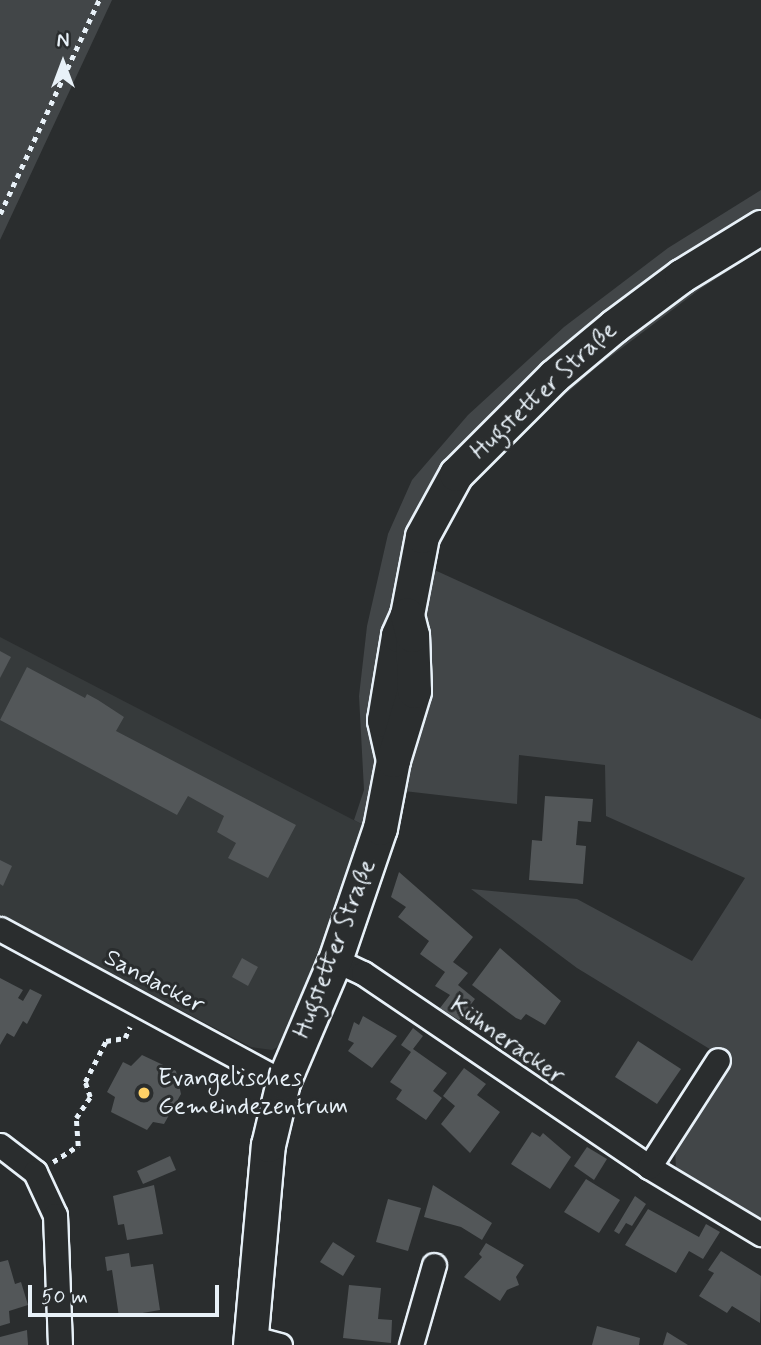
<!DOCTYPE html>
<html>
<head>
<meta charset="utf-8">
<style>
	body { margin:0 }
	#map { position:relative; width:761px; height:1345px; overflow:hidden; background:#2a2d2e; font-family:Mynerve,sans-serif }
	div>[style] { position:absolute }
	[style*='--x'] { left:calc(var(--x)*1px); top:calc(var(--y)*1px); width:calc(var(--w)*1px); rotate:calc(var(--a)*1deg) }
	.built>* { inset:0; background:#363a3b }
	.green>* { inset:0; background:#424648 }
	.building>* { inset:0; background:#535759 }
	.path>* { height:4.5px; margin-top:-2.25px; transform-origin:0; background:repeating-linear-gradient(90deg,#e8f1f8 0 5px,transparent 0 10px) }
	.roads { filter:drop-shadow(2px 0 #e8f1f8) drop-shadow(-2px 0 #e8f1f8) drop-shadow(0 2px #e8f1f8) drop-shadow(0 -2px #e8f1f8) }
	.street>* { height:23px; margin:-11.5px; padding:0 11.5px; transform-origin:11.5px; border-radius:11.5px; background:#2a2d2e }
	.secondary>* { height:33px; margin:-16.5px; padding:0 16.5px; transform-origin:16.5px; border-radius:16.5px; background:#2a2d2e }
	.dots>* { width:19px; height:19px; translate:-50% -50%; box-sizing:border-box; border:4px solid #2a2d2e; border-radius:50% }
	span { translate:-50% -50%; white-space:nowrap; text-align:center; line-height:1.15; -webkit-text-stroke:6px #2a2d2e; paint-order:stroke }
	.street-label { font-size:24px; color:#e8f1f8 }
	.poi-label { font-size:24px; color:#e8f1f8 }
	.left { translate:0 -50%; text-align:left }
	.north { position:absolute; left:28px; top:28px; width:70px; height:70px; -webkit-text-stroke:5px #2a2d2e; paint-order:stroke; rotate:0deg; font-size:19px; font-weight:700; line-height:28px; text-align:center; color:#e8f1f8 }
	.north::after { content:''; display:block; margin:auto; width:24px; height:32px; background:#e8f1f8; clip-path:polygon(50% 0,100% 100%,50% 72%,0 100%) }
	.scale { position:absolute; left:28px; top:1285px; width:191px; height:32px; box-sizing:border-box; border:4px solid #e8f1f8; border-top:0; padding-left:9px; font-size:21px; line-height:24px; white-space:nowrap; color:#e8f1f8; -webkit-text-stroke:5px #2a2d2e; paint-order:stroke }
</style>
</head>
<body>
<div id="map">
	<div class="built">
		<div style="clip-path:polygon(0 637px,369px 828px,346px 898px,283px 1044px,272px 1050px,251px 1047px,0 915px)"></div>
	</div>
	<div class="green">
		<div style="clip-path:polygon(0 0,112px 0,0 240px)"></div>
		<div style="clip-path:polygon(761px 190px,761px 250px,700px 289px,598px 366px,500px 451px,448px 513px,428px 567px,761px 719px,761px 1223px,676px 1169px,675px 1148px,731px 1062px,577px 968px,471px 889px,577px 899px,692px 961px,745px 878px,606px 816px,605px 765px,519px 755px,517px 804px,378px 788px,369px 828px,354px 820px,364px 790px,359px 696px,367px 626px,388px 534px,412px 480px,468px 415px,564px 327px,668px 248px)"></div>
	</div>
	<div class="building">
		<div style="clip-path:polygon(0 651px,11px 657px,0 678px)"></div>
		<div style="clip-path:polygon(27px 667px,85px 698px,87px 694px,98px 700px,124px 717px,116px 731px,296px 825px,268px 878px,228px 858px,236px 843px,217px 832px,224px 816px,188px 796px,177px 815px,0 720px)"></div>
		<div style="clip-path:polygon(545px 796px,593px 799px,591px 822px,578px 821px,576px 845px,586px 846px,583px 884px,529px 880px,532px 840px,542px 841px)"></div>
		<div style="clip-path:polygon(0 860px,12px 866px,3px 886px,0 884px)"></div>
		<div style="clip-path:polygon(399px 872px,473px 937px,453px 962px,468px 973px,458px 985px,475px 999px,459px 1020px,440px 1008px,450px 995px,435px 986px,445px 972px,420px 954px,429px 941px,398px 917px,406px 907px,391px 897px)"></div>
		<div style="clip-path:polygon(500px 948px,561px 1001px,545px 1025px,526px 1014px,521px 1020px,516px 1018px,472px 985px)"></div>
		<div style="clip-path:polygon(242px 958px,258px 967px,248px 986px,232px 977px)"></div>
		<div style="clip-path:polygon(0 978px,23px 990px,18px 998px,23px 1001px,30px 989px,42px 995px,27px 1024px,23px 1021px,14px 1037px,7px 1033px,0 1045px)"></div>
		<div style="clip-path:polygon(363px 1016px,397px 1036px,372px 1068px,348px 1051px,354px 1043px,348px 1040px,354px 1022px,359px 1025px)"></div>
		<div style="clip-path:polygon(413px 1028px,423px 1036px,413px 1049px,447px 1073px,433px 1091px,442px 1098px,426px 1120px,396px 1099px,402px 1090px,390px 1082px,411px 1052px,401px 1045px)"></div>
		<div style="clip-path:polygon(638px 1041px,681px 1069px,657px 1104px,615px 1077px)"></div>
		<div style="clip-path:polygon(142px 1055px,176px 1071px,181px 1094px,164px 1124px,153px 1122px,147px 1130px,111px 1112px,115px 1097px,107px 1092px,123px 1062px,131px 1066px)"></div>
		<div style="clip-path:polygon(464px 1068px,486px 1084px,477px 1095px,500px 1112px,470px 1153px,441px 1124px,455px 1106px,443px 1096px)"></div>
		<div style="clip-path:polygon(532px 1132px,540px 1137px,543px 1133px,571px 1157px,550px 1189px,511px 1164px)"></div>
		<div style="clip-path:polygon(587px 1147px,607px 1159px,594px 1180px,574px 1166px)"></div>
		<div style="clip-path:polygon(170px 1156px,176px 1170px,143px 1184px,137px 1171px)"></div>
		<div style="clip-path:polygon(586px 1179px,620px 1200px,599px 1233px,564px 1212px)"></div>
		<div style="clip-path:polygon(154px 1185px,163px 1234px,127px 1240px,124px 1224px,118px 1225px,113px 1196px)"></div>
		<div style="clip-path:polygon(433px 1185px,492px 1223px,482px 1240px,461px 1227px,424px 1217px)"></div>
		<div style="clip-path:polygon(635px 1196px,646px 1204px,632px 1226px,626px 1223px,619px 1234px,614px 1231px)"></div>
		<div style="clip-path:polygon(388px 1199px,421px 1208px,408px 1251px,376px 1242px)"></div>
		<div style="clip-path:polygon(648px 1209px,699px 1237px,706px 1224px,720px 1232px,703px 1259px,689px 1251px,676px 1273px,625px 1245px)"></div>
		<div style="clip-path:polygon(333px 1242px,355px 1256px,343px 1276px,320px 1262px)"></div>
		<div style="clip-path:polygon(486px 1243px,524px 1265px,516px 1277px,519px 1285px,507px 1290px,500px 1301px,464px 1277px,482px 1257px,479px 1254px)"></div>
		<div style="clip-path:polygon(721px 1251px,761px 1276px,760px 1323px,732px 1306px,727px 1313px,699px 1296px,714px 1273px,708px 1270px)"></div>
		<div style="clip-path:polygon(129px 1253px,131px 1267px,153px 1264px,160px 1310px,119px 1317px,112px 1270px,107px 1271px,105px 1257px)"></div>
		<div style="clip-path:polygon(8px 1260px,15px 1284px,21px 1282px,28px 1305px,9px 1311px,10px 1323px,0 1326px,0 1262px)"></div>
		<div style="clip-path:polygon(349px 1285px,381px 1288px,378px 1319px,392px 1320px,391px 1343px,343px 1338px)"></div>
		<div style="clip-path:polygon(597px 1326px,640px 1338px,639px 1345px,592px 1345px)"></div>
		<div style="clip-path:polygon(27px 1330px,28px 1345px,0 1345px,0 1337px)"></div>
		<div style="clip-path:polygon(667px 1332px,688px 1345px,663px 1345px)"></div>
	</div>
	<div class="path">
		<div style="--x:0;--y:214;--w:236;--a:-65.2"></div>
		<div style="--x:53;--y:1162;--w:30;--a:-33"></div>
		<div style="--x:78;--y:1146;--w:28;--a:-94"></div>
		<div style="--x:76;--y:1118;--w:25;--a:-56"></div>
		<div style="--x:90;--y:1097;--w:16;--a:-108"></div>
		<div style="--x:85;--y:1082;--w:46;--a:-62.9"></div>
		<div style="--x:106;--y:1041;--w:19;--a:-9"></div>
		<div style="--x:125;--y:1038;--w:12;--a:-66"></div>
	</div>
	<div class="roads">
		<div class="street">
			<div style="--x:0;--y:929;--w:322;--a:28.4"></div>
			<div style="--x:335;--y:960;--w:31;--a:25"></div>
			<div style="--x:363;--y:973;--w:346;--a:34.1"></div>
			<div style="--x:649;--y:1167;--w:131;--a:30.9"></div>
			<div style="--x:0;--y:1145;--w:44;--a:37.6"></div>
			<div style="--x:35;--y:1172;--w:47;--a:65.1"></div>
			<div style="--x:55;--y:1215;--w:130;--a:87.8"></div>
			<div style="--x:649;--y:1167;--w:127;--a:-57.2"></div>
			<div style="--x:250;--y:1337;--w:31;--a:15"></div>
			<div style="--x:411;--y:1345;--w:83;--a:-74"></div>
		</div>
		<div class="secondary">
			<div style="--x:393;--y:760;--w:41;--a:-102.7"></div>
			<div style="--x:384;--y:720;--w:86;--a:-80.6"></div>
			<div style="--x:398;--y:635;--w:22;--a:-66"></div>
			<div style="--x:407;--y:615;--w:80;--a:-79.2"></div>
			<div style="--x:422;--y:536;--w:71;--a:-61.3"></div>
			<div style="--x:456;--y:474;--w:139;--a:-45"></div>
			<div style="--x:554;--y:376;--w:78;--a:-39.8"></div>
			<div style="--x:614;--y:326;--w:84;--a:-36.7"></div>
			<div style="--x:681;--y:276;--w:94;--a:-31.5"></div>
			<div style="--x:250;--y:1345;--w:201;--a:-84.9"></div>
			<div style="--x:268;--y:1145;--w:65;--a:-76.6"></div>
			<div style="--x:283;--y:1082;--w:133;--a:-66.9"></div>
			<div style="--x:335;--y:960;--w:139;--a:-71.2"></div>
			<div style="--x:380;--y:828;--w:69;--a:-79.2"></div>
			<div style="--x:393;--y:760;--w:72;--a:-73.1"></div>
			<div style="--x:414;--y:691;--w:56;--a:-92"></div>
			<div style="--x:412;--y:635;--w:21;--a:-104"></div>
		</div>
	</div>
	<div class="dots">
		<div style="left:144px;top:1093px;background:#ffd166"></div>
	</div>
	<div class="street-label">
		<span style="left:544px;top:391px;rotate:-43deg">Hugstetter Straße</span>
		<span style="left:335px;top:949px;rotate:-69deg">Hugstetter Straße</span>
		<span style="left:154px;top:982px;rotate:28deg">Sandacker</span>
		<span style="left:507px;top:1041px;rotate:35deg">Kühneracker</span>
	</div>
	<div class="poi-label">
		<span class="left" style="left:158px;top:1093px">Evangelisches<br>Gemeindezentrum</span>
	</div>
	<div class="north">N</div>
	<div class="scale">50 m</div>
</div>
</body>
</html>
